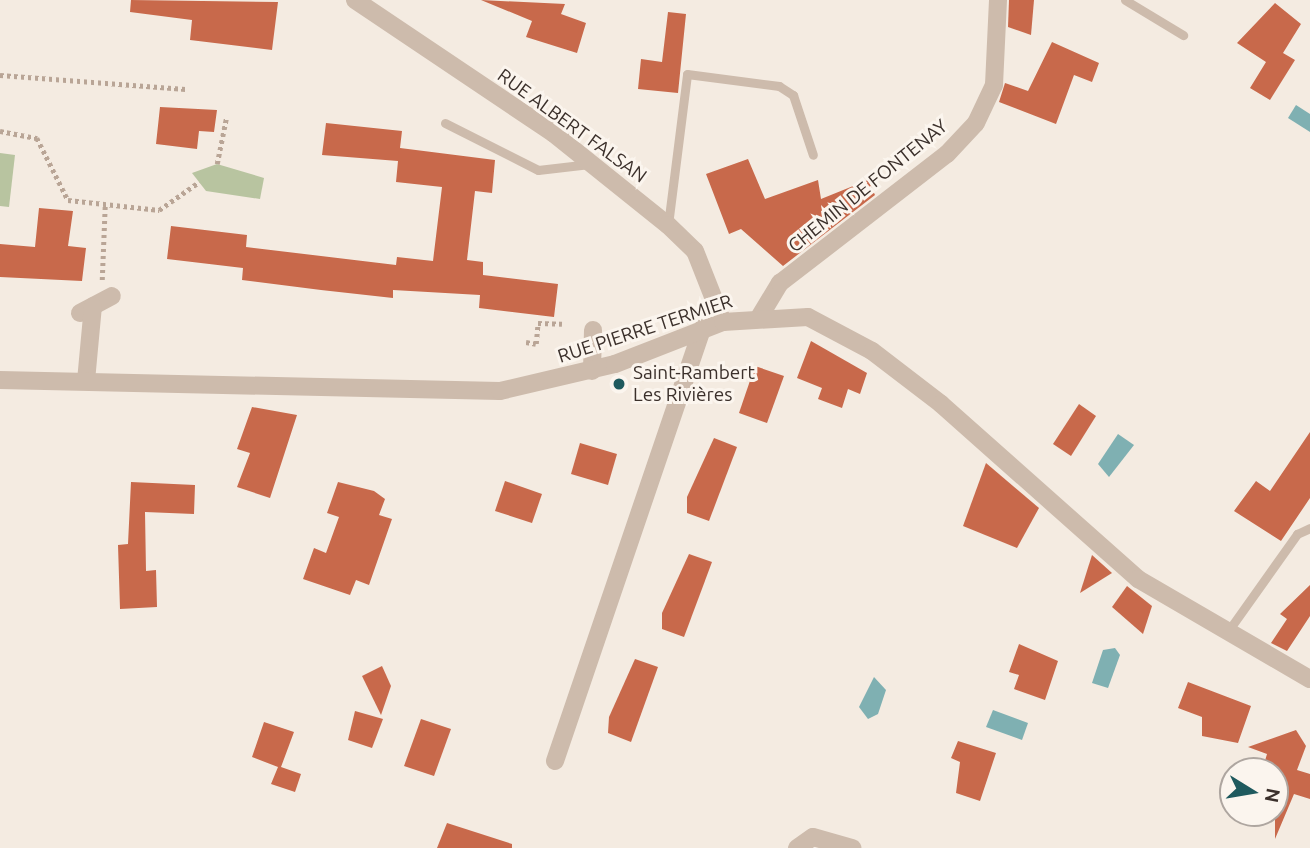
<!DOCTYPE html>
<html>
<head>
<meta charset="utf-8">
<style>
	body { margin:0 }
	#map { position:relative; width:1310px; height:848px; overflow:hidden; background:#f4ebe1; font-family:Ubuntu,sans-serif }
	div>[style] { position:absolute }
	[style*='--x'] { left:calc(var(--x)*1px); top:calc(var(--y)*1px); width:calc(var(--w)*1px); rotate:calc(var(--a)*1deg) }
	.green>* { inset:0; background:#b8c4a0 }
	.water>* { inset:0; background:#7fb0b2 }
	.building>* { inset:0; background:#c8694b }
	.path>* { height:4.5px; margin-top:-2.25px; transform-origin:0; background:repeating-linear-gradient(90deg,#b9a596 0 3.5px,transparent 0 7px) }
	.service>* { height:9px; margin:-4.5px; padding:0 4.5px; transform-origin:4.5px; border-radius:4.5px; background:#cdbbac }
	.minor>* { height:18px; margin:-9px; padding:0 9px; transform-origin:9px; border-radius:9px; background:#cdbbac }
	.tertiary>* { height:18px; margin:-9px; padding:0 9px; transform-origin:9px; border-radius:9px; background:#cdbbac }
	.dots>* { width:19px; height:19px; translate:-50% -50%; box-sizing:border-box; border:4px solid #fbf5ee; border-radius:50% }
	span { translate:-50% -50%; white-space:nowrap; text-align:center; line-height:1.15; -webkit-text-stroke:6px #fbf5ee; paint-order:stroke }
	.street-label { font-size:19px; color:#3b302b }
	.poi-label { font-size:19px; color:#3b302b }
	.left { translate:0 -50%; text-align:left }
	.north { position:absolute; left:1219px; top:757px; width:70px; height:70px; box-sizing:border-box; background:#fbf5ee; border:2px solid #aea6a0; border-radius:50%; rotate:101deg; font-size:19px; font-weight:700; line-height:28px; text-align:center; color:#3b302b }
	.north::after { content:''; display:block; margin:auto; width:24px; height:32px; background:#1f5a5e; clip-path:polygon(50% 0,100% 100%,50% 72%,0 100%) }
</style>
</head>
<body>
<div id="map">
	<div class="green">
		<div style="clip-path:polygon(0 153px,15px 155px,9px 207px,0 206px)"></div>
		<div style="clip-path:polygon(217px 164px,264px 178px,260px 199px,206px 191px,192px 173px)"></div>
	</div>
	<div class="water">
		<div style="clip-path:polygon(1296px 105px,1310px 114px,1310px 132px,1288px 118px)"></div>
		<div style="clip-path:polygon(1118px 434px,1134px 445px,1109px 477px,1098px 464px)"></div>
		<div style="clip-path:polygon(1115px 648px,1120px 655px,1108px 688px,1092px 683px,1103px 650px)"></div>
		<div style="clip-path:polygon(874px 677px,886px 690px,878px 714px,868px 719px,859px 707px)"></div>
		<div style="clip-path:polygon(993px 710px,1028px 723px,1022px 740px,986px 727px)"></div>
	</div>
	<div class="building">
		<div style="clip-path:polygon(131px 0,278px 2px,272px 50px,190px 40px,192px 20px,130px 12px)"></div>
		<div style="clip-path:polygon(481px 0,565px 4px,561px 14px,586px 23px,577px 53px,526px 37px,532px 21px)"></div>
		<div style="clip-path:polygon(1009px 0,1034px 0,1031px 35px,1008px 27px)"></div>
		<div style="clip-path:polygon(1275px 3px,1301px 24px,1283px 53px,1295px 60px,1270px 100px,1250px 88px,1266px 62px,1237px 43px)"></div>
		<div style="clip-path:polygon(668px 12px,686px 14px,678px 93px,638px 89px,641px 59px,662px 62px)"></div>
		<div style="clip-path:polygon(1052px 42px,1099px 63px,1092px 82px,1074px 75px,1056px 124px,999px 102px,1005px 83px,1028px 91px)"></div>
		<div style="clip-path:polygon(160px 107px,217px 110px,214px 132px,199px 131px,197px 149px,156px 144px)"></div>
		<div style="clip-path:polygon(326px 123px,402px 131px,400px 148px,495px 160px,492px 193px,475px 191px,467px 260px,483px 262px,483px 275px,558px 284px,554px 317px,479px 308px,480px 295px,393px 290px,393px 298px,321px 290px,242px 280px,243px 268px,167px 259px,171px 226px,247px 235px,246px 247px,396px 265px,397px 257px,433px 261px,442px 187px,396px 182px,398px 161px,322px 155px)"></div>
		<div style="clip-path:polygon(748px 159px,765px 199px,818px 180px,821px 199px,868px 180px,875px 195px,783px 266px,741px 229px,729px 234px,706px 174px)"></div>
		<div style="clip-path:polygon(39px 208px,73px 211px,68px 246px,86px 248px,82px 281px,0 277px,0 244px,35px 247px)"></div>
		<div style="clip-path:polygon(811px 341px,867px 373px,860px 394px,848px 389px,842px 408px,818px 399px,822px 388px,797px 378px)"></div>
		<div style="clip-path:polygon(755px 366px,784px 376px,767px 423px,739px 413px)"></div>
		<div style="clip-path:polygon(1079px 404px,1096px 416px,1071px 456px,1053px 444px)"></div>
		<div style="clip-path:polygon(252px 407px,297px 415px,270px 498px,237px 487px,250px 453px,237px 449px)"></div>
		<div style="clip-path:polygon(1310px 432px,1310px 498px,1281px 541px,1234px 511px,1256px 481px,1270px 491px)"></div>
		<div style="clip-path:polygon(714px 438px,737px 447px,709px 521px,687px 513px,687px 497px)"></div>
		<div style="clip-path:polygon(580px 443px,617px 454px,608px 485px,571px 474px)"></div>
		<div style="clip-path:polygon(986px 463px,1039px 508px,1017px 548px,963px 526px)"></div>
		<div style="clip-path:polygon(505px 481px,542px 494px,532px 523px,495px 511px)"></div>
		<div style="clip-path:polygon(131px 482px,195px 485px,194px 514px,145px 512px,146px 571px,156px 570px,157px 607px,120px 609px,118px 545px,128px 544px)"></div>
		<div style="clip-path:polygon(338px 482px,374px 491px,385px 499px,379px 515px,392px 519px,369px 585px,356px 580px,350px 595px,303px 579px,314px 548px,326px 553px,339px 517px,327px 513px)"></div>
		<div style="clip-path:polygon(689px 554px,712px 562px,684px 637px,662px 629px,662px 613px)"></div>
		<div style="clip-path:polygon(1092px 555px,1112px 573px,1080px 593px)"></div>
		<div style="clip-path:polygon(1310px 585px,1310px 616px,1287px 651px,1271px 643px,1287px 619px,1280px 614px)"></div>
		<div style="clip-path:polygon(1127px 586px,1152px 606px,1143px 634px,1112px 607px)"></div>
		<div style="clip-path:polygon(1019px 644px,1058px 661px,1045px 700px,1014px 689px,1019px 675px,1009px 672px)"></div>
		<div style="clip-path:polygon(635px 659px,658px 667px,631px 742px,608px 733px,609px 717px)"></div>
		<div style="clip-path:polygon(382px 666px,391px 686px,381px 715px,362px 676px)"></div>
		<div style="clip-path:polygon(1188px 682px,1251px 706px,1238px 743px,1202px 736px,1202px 717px,1178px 708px)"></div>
		<div style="clip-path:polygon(355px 711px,383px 719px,372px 748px,348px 740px)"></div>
		<div style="clip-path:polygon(421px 719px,451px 729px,434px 776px,404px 766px)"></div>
		<div style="clip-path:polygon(264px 722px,294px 732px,281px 767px,301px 774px,295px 792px,271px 784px,278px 767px,252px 757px)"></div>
		<div style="clip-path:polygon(1296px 730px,1306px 746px,1297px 770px,1310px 774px,1310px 799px,1294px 794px,1275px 839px,1275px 771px,1262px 771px,1267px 754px,1248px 747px)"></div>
		<div style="clip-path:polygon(958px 741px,996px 753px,980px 801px,956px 793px,960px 762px,951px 758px)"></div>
		<div style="clip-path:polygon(447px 823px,512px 844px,512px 848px,437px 848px)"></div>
	</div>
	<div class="path">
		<div style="--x:0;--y:75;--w:186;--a:4.3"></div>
		<div style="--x:0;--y:131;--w:38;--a:11"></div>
		<div style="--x:37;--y:138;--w:69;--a:63.4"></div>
		<div style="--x:68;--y:200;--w:92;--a:6.3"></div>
		<div style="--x:159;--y:210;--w:49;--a:-35"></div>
		<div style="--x:217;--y:164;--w:46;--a:-78.7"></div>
		<div style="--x:102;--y:280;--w:76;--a:-87.7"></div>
		<div style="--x:526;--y:342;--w:10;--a:11"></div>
		<div style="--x:536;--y:344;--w:21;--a:-85"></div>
		<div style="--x:538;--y:323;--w:24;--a:2"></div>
	</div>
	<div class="service">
		<div style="--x:1125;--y:0;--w:68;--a:31.1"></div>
		<div style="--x:445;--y:123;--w:104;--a:26.8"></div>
		<div style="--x:538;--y:170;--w:52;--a:-6.6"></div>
		<div style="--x:668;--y:225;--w:152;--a:-82.8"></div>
		<div style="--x:687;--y:74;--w:93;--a:7.4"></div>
		<div style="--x:779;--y:86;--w:17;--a:33"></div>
		<div style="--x:793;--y:95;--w:63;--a:71.6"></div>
		<div style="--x:1226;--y:634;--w:123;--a:-54.6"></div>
		<div style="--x:1297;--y:534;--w:14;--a:-25"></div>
	</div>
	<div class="minor">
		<div style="--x:355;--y:0;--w:239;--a:33.9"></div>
		<div style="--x:553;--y:133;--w:147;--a:38.7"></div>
		<div style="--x:668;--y:225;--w:37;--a:44"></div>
		<div style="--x:695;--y:251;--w:76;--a:68.5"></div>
		<div style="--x:80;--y:313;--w:36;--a:-28"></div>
		<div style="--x:760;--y:316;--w:39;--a:-59"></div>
		<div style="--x:780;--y:283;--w:211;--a:-37.7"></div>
		<div style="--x:947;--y:154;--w:42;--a:-46.9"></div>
		<div style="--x:976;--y:123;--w:42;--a:-64.7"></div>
		<div style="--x:994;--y:85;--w:85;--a:-87.3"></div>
		<div style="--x:592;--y:371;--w:41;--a:-88.6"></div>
		<div style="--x:86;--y:381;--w:75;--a:-84.7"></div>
		<div style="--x:555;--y:761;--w:457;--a:-71.2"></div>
		<div style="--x:797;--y:848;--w:19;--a:-35"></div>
		<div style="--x:813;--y:837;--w:41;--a:15.8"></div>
	</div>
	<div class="tertiary">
		<div style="--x:0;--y:380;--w:500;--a:1.26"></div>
		<div style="--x:500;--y:391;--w:118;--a:-13.2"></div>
		<div style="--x:615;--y:364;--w:116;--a:-21.3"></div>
		<div style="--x:723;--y:322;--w:85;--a:-3.4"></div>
		<div style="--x:808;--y:317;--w:72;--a:28"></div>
		<div style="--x:872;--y:351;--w:87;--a:37.5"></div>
		<div style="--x:941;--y:404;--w:264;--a:41.6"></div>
		<div style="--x:1138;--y:579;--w:199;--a:30.2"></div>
	</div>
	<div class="dots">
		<div style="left:619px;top:384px;background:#1f5a5e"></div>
	</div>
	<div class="street-label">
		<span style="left:572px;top:126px;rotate:36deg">RUE ALBERT FALSAN</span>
		<span style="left:868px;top:186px;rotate:-39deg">CHEMIN DE FONTENAY</span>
		<span style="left:645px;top:329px;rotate:-18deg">RUE PIERRE TERMIER</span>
	</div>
	<div class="poi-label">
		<span class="left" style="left:633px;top:384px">Saint-Rambert<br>Les Rivières</span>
	</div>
	<div class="north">N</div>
</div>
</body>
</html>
